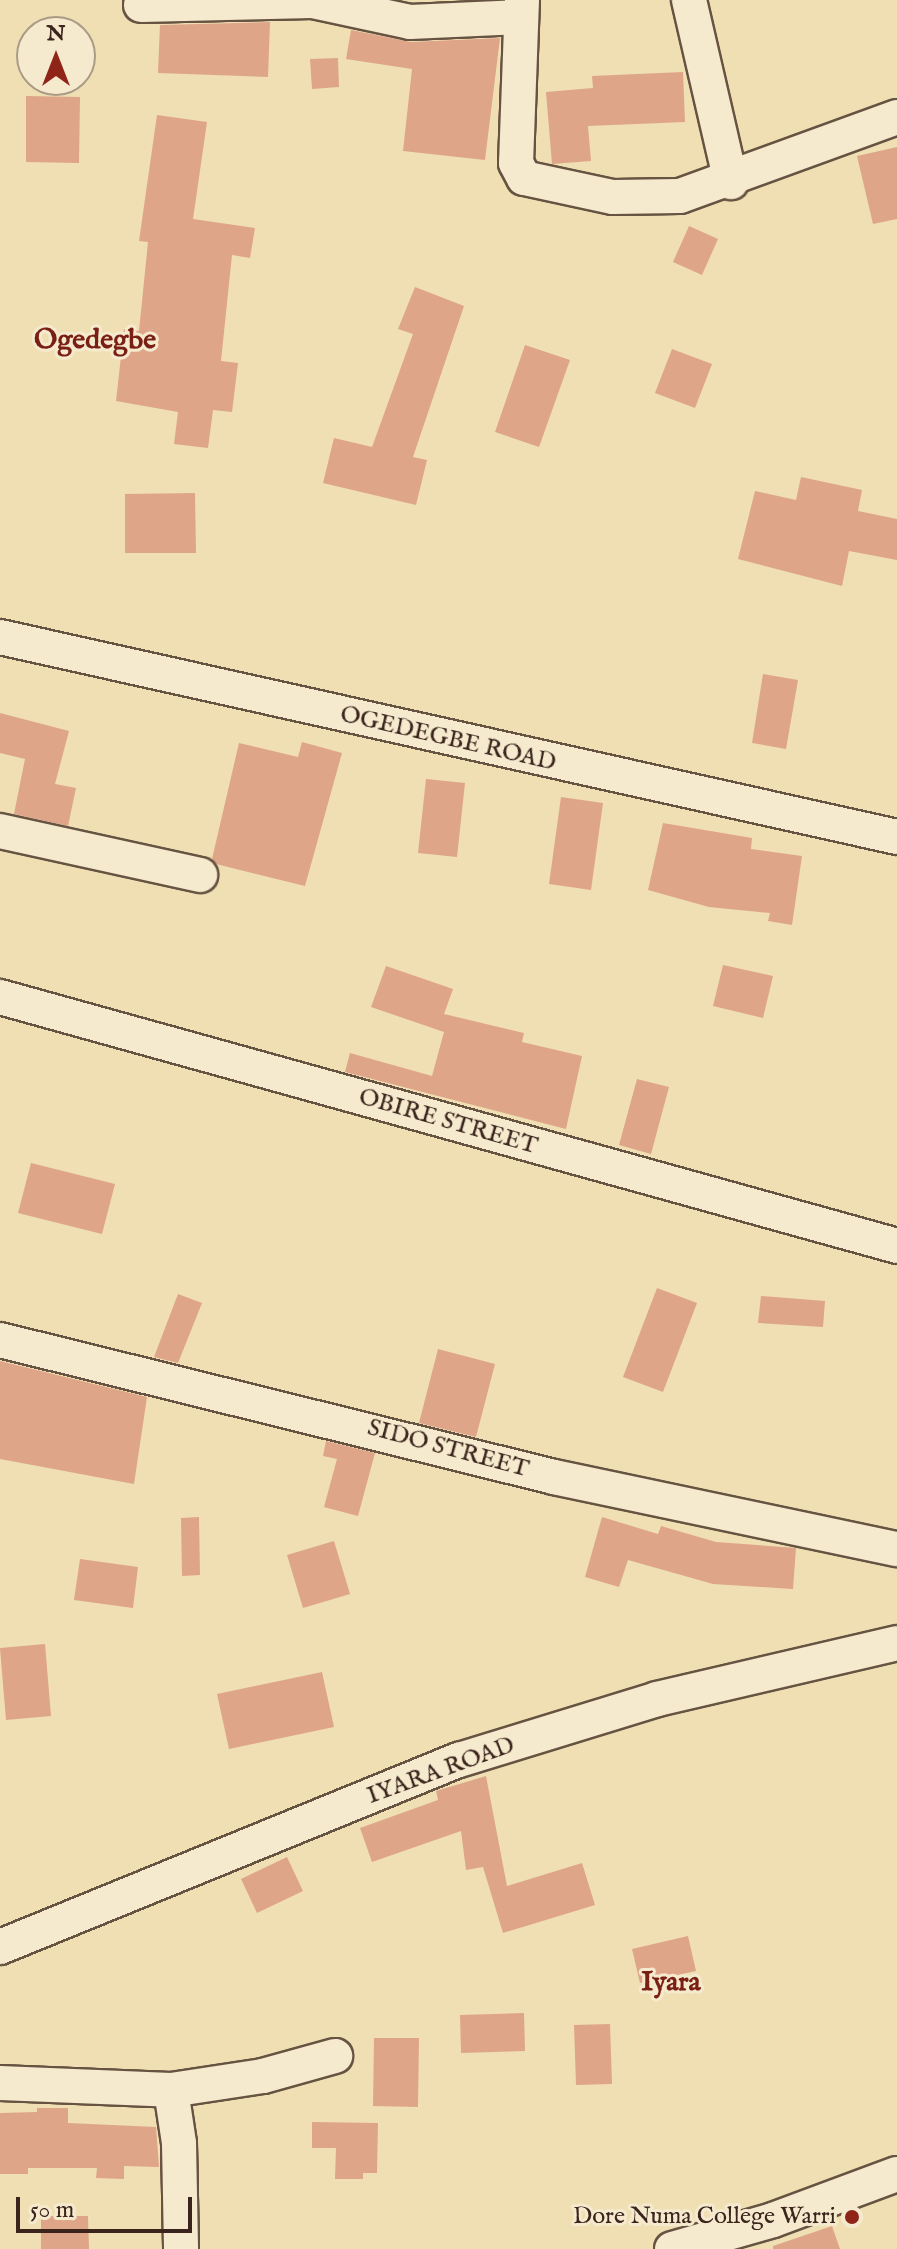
<!DOCTYPE html>
<html>
<head>
<meta charset="utf-8">
<style>
	body { margin:0 }
	#map { position:relative; width:897px; height:2249px; overflow:hidden; background:#efdfb3; font-family:"IM FELL English",serif }
	div>[style] { position:absolute }
	[style*='--x'] { left:calc(var(--x)*1px); top:calc(var(--y)*1px); width:calc(var(--w)*1px); rotate:calc(var(--a)*1deg) }
	.building>* { inset:0; background:#dfa588 }
	.roads { filter:drop-shadow(2px 0 #675342) drop-shadow(-2px 0 #675342) drop-shadow(0 2px #675342) drop-shadow(0 -2px #675342) }
	.minor>* { height:34px; margin:-17px; padding:0 17px; transform-origin:17px; border-radius:17px; background:#f5eace }
	.dots>* { width:22px; height:22px; translate:-50% -50%; box-sizing:border-box; border:4px solid #f5eace; border-radius:50% }
	span { translate:-50% -50%; white-space:nowrap; text-align:center; line-height:1.15; -webkit-text-stroke:6px #f5eace; paint-order:stroke }
	.street-label { font-size:24px; color:#3a241c }
	.poi-label { font-size:24px; color:#3a241c }
	.right { translate:-100% -50%; text-align:right }
	.quarter-label { font-size:28px; color:#7a1f14; font-weight:700 }
	.north { position:absolute; left:16px; top:16px; width:80px; height:80px; box-sizing:border-box; background:#f5eace; border:2px solid #aa9b87; border-radius:50%; rotate:0deg; font-size:22px; font-weight:700; line-height:32px; text-align:center; color:#3a241c }
	.north::after { content:''; display:block; margin:auto; width:28px; height:36px; background:#8f2418; clip-path:polygon(50% 0,100% 100%,50% 72%,0 100%) }
	.scale { position:absolute; left:16px; top:2197px; width:176px; height:36px; box-sizing:border-box; border:4px solid #3a241c; border-top:0; padding-left:10px; font-size:24px; line-height:28px; white-space:nowrap; color:#3a241c; -webkit-text-stroke:6px #f5eace; paint-order:stroke }
</style>
</head>
<body>
<div id="map">
	<div class="building">
		<div style="clip-path:polygon(270px 22px,268px 77px,158px 73px,160px 25px)"></div>
		<div style="clip-path:polygon(351px 30px,411px 42px,500px 38px,485px 160px,403px 151px,412px 69px,346px 59px)"></div>
		<div style="clip-path:polygon(338px 58px,339px 87px,312px 89px,310px 59px)"></div>
		<div style="clip-path:polygon(683px 72px,685px 122px,588px 126px,591px 161px,552px 164px,546px 92px,593px 88px,592px 76px)"></div>
		<div style="clip-path:polygon(26px 96px,80px 97px,79px 163px,26px 162px)"></div>
		<div style="clip-path:polygon(157px 115px,207px 122px,193px 219px,255px 228px,250px 258px,232px 255px,221px 361px,238px 363px,232px 412px,213px 410px,208px 448px,174px 444px,178px 412px,116px 401px,124px 329px,139px 331px,148px 242px,139px 241px)"></div>
		<div style="clip-path:polygon(897px 147px,897px 219px,873px 224px,857px 156px)"></div>
		<div style="clip-path:polygon(689px 226px,718px 239px,702px 275px,673px 262px)"></div>
		<div style="clip-path:polygon(415px 287px,464px 306px,413px 457px,427px 460px,416px 505px,323px 483px,334px 438px,372px 447px,413px 334px,398px 329px)"></div>
		<div style="clip-path:polygon(525px 345px,570px 360px,539px 447px,495px 432px)"></div>
		<div style="clip-path:polygon(672px 349px,712px 364px,695px 408px,655px 393px)"></div>
		<div style="clip-path:polygon(801px 477px,862px 490px,858px 511px,897px 519px,897px 560px,849px 551px,842px 586px,738px 559px,755px 491px,796px 500px)"></div>
		<div style="clip-path:polygon(195px 493px,196px 553px,125px 553px,125px 494px)"></div>
		<div style="clip-path:polygon(763px 674px,798px 680px,786px 749px,752px 743px)"></div>
		<div style="clip-path:polygon(0 713px,69px 731px,55px 784px,76px 788px,68px 826px,14px 814px,25px 759px,0 753px)"></div>
		<div style="clip-path:polygon(302px 742px,342px 753px,305px 886px,216px 864px,212px 859px,239px 743px,298px 757px)"></div>
		<div style="clip-path:polygon(426px 779px,465px 783px,457px 857px,418px 853px)"></div>
		<div style="clip-path:polygon(561px 797px,603px 803px,591px 890px,549px 884px)"></div>
		<div style="clip-path:polygon(663px 823px,752px 838px,751px 849px,802px 856px,792px 925px,768px 921px,770px 913px,709px 907px,648px 890px)"></div>
		<div style="clip-path:polygon(723px 965px,773px 976px,763px 1018px,713px 1006px)"></div>
		<div style="clip-path:polygon(386px 966px,453px 989px,444px 1014px,524px 1033px,522px 1042px,582px 1056px,566px 1129px,345px 1072px,350px 1053px,432px 1076px,444px 1032px,371px 1007px)"></div>
		<div style="clip-path:polygon(637px 1079px,669px 1087px,651px 1154px,619px 1145px)"></div>
		<div style="clip-path:polygon(31px 1163px,115px 1184px,102px 1234px,18px 1213px)"></div>
		<div style="clip-path:polygon(657px 1288px,697px 1303px,663px 1392px,623px 1377px)"></div>
		<div style="clip-path:polygon(178px 1294px,202px 1303px,178px 1363px,154px 1357px)"></div>
		<div style="clip-path:polygon(761px 1296px,825px 1301px,823px 1327px,758px 1323px)"></div>
		<div style="clip-path:polygon(438px 1349px,495px 1364px,476px 1437px,419px 1423px)"></div>
		<div style="clip-path:polygon(0 1361px,147px 1397px,134px 1484px,0 1459px)"></div>
		<div style="clip-path:polygon(326px 1441px,375px 1453px,358px 1516px,324px 1507px,337px 1459px,323px 1456px)"></div>
		<div style="clip-path:polygon(199px 1517px,200px 1575px,182px 1576px,181px 1518px)"></div>
		<div style="clip-path:polygon(602px 1517px,658px 1534px,661px 1526px,716px 1542px,796px 1548px,793px 1589px,713px 1584px,628px 1560px,619px 1587px,585px 1577px)"></div>
		<div style="clip-path:polygon(334px 1541px,350px 1594px,303px 1608px,287px 1555px)"></div>
		<div style="clip-path:polygon(80px 1559px,138px 1567px,133px 1608px,74px 1600px)"></div>
		<div style="clip-path:polygon(45px 1644px,51px 1716px,6px 1720px,0 1648px)"></div>
		<div style="clip-path:polygon(322px 1672px,334px 1727px,229px 1749px,217px 1694px)"></div>
		<div style="clip-path:polygon(486px 1776px,507px 1886px,582px 1863px,595px 1905px,503px 1933px,483px 1867px,466px 1870px,461px 1831px,372px 1862px,360px 1828px,438px 1800px,436px 1791px)"></div>
		<div style="clip-path:polygon(287px 1857px,303px 1891px,257px 1913px,241px 1879px)"></div>
		<div style="clip-path:polygon(688px 1936px,696px 1971px,640px 1983px,632px 1949px)"></div>
		<div style="clip-path:polygon(524px 2013px,525px 2051px,461px 2053px,460px 2015px)"></div>
		<div style="clip-path:polygon(610px 2024px,612px 2084px,576px 2085px,574px 2025px)"></div>
		<div style="clip-path:polygon(374px 2038px,419px 2038px,418px 2107px,373px 2106px)"></div>
		<div style="clip-path:polygon(37px 2108px,68px 2108px,68px 2123px,156px 2127px,159px 2167px,124px 2166px,124px 2179px,96px 2178px,97px 2168px,28px 2168px,28px 2174px,0 2174px,0 2113px,37px 2112px)"></div>
		<div style="clip-path:polygon(312px 2122px,378px 2123px,377px 2173px,363px 2173px,363px 2179px,335px 2179px,336px 2148px,312px 2148px)"></div>
		<div style="clip-path:polygon(41px 2216px,88px 2216px,89px 2249px,41px 2249px)"></div>
		<div style="clip-path:polygon(832px 2226px,840px 2249px,773px 2249px,773px 2246px)"></div>
	</div>
	<div class="roads">
		<div class="minor">
			<div style="--x:522;--y:0;--w:163;--a:92.1"></div>
			<div style="--x:516;--y:163;--w:17;--a:62"></div>
			<div style="--x:524;--y:178;--w:91;--a:12.1"></div>
			<div style="--x:613;--y:197;--w:67;--a:-0.9"></div>
			<div style="--x:680;--y:196;--w:231;--a:-20"></div>
			<div style="--x:689;--y:0;--w:187;--a:77"></div>
			<div style="--x:141;--y:5;--w:171;--a:-1.3"></div>
			<div style="--x:312;--y:1;--w:100;--a:12.1"></div>
			<div style="--x:410;--y:22;--w:111;--a:-2.6"></div>
			<div style="--x:0;--y:637;--w:919;--a:12.57"></div>
			<div style="--x:0;--y:831;--w:205;--a:12.4"></div>
			<div style="--x:0;--y:997;--w:931;--a:15.51"></div>
			<div style="--x:0;--y:1340;--w:571;--a:13.89"></div>
			<div style="--x:554;--y:1477;--w:350;--a:11.9"></div>
			<div style="--x:0;--y:1947;--w:496;--a:-22.2"></div>
			<div style="--x:459;--y:1760;--w:207;--a:-17.1"></div>
			<div style="--x:657;--y:1699;--w:246;--a:-13.1"></div>
			<div style="--x:0;--y:2083;--w:171;--a:2.3"></div>
			<div style="--x:171;--y:2090;--w:93;--a:-8.7"></div>
			<div style="--x:263;--y:2076;--w:75;--a:-15.5"></div>
			<div style="--x:171;--y:2090;--w:54;--a:81.4"></div>
			<div style="--x:179;--y:2143;--w:106;--a:88.9"></div>
			<div style="--x:672;--y:2249;--w:105;--a:-16"></div>
			<div style="--x:773;--y:2220;--w:132;--a:-20.4"></div>
		</div>
	</div>
	<div class="dots">
		<div style="left:852px;top:2217px;background:#8f2418"></div>
	</div>
	<div class="street-label">
		<span style="left:448px;top:739px;rotate:13deg">OGEDEGBE ROAD</span>
		<span style="left:448px;top:1122px;rotate:16deg">OBIRE STREET</span>
		<span style="left:448px;top:1449px;rotate:15deg">SIDO STREET</span>
		<span style="left:441px;top:1771px;rotate:-20deg">IYARA ROAD</span>
	</div>
	<div class="poi-label">
		<span class="right" style="left:836px;top:2217px">Dore Numa College Warri</span>
	</div>
	<div class="quarter-label">
		<span style="left:95px;top:341px">Ogedegbe</span>
		<span style="left:671px;top:1983px">Iyara</span>
	</div>
	<div class="north">N</div>
	<div class="scale">50 m</div>
</div>
</body>
</html>
